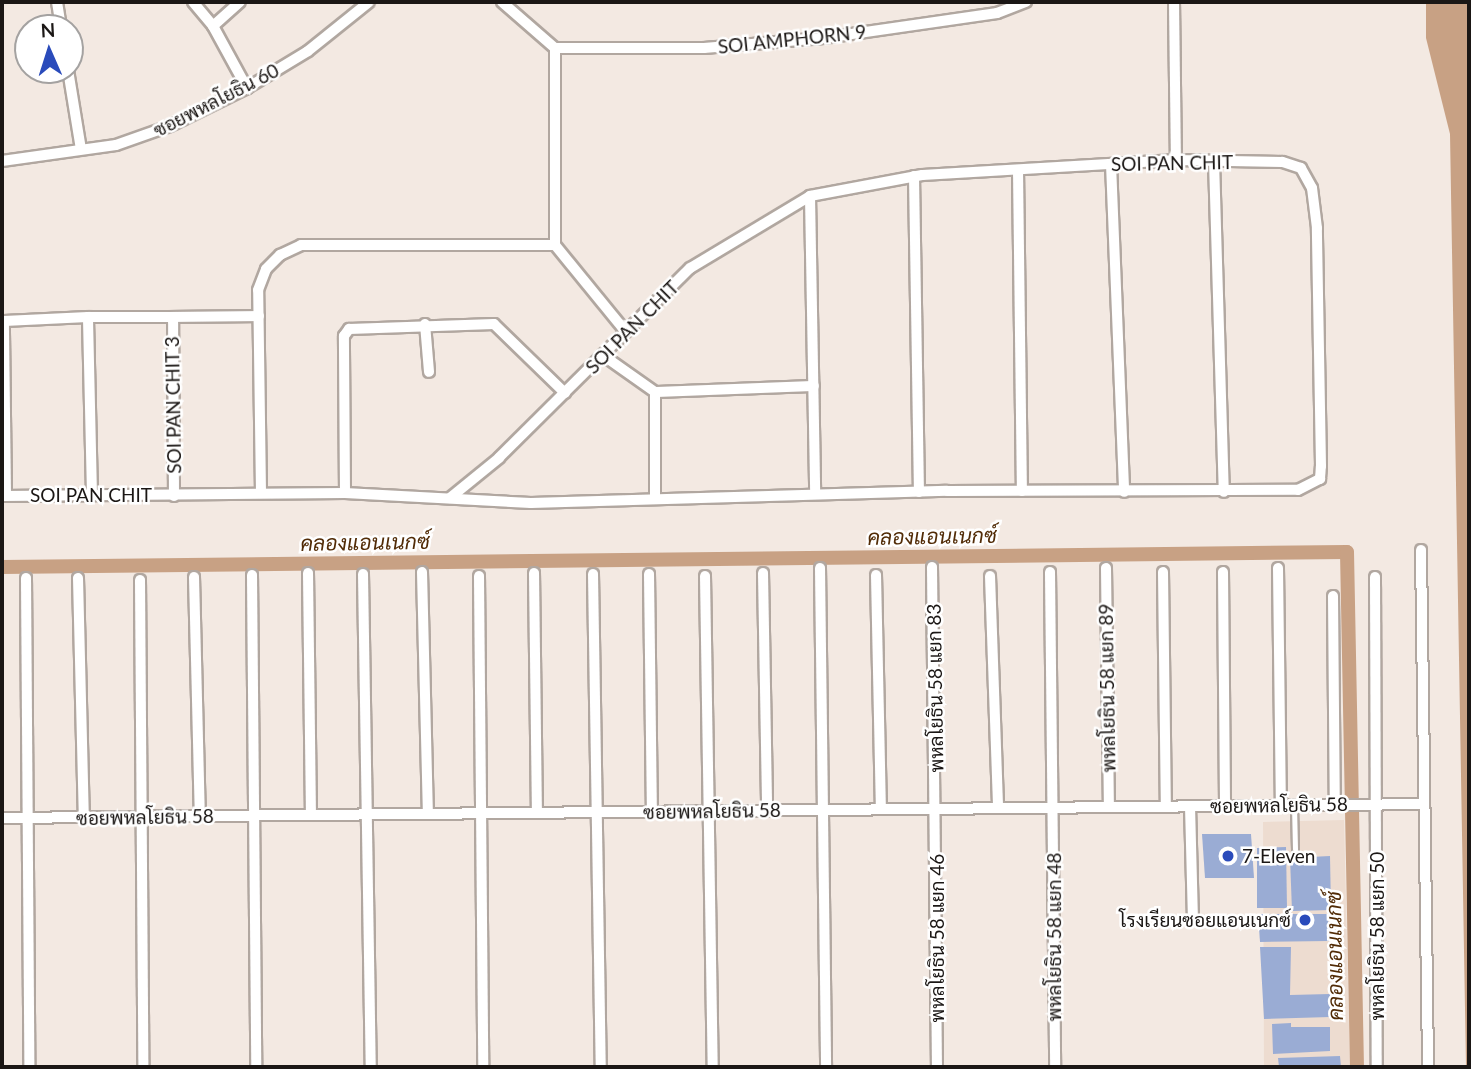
<!DOCTYPE html>
<html>
<head>
<meta charset="utf-8">
<style>
	body { margin:0 }
	#map { position:relative; width:1471px; height:1069px; overflow:hidden; background:#f3e9e2; font-family:Lato,Sarabun,sans-serif }
	div>[style] { position:absolute }
	[style*='--x'] { left:calc(var(--x)*1px); top:calc(var(--y)*1px); width:calc(var(--w)*1px); rotate:calc(var(--a)*1deg) }
	.built>* { inset:0; background:#eddcd0 }
	.water>* { inset:0; background:#c8a184 }
	.canal>* { height:14px; margin:-7px; padding:0 7px; transform-origin:7px; border-radius:7px; background:#c8a184 }
	.building>* { inset:0; background:#9aacd4 }
	.roads { filter:drop-shadow(2px 0 #b1a7a0) drop-shadow(-2px 0 #b1a7a0) drop-shadow(0 2px #b1a7a0) drop-shadow(0 -2px #b1a7a0) }
	.lane>* { height:5px; margin:-2.5px; padding:0 2.5px; transform-origin:2.5px; border-radius:2.5px; background:#fff }
	.street>* { height:10px; margin:-5px; padding:0 5px; transform-origin:5px; border-radius:5px; background:#fff }
	.dots>* { width:19px; height:19px; translate:-50% -50%; box-sizing:border-box; border:4px solid #fff; border-radius:50% }
	span { translate:-50% -50%; white-space:nowrap; text-align:center; line-height:1.15; -webkit-text-stroke:5px #fff; paint-order:stroke }
	.street-label { font-size:19px; color:#1b1715 }
	.poi-label { font-size:19px; color:#1b1715 }
	.left { translate:0 -50%; text-align:left }
	.right { translate:-100% -50%; text-align:right }
	.water-label { font-size:21px; color:#522c07; font-style:italic }
	.frame { position:absolute; inset:0; border:4px solid #1b1715; pointer-events:none }
	.north { position:absolute; left:14px; top:14px; width:70px; height:70px; box-sizing:border-box; background:#fff; border:2px solid #a4a2a1; border-radius:50%; rotate:357deg; font-size:19px; font-weight:700; line-height:28px; text-align:center; color:#1b1715 }
	.north::after { content:''; display:block; margin:auto; width:24px; height:32px; background:#2a4bbb; clip-path:polygon(50% 0,100% 100%,50% 72%,0 100%) }
</style>
</head>
<body>
<div id="map">
	<div class="built">
		<div style="clip-path:polygon(1344px 820px,1350px 1067px,1264px 1067px,1263px 822px)"></div>
	</div>
	<div class="water">
		<div style="clip-path:polygon(1426px 2px,1469px 2px,1469px 1067px,1466px 1067px,1450px 134px,1426px 38px)"></div>
	</div>
	<div class="canal">
		<div style="--x:2;--y:567;--w:1345;--a:-0.64"></div>
		<div style="--x:1347;--y:552;--w:515;--a:88.89"></div>
	</div>
	<div class="building">
		<div style="clip-path:polygon(1202px 834px,1251px 834px,1254px 878px,1205px 878px)"></div>
		<div style="clip-path:polygon(1286px 847px,1287px 908px,1257px 908px,1257px 848px)"></div>
		<div style="clip-path:polygon(1330px 856px,1331px 910px,1292px 911px,1290px 858px)"></div>
		<div style="clip-path:polygon(1258px 914px,1328px 914px,1329px 941px,1260px 942px)"></div>
		<div style="clip-path:polygon(1260px 947px,1291px 947px,1290px 995px,1330px 994px,1330px 1017px,1264px 1019px)"></div>
		<div style="clip-path:polygon(1291px 1023px,1291px 1027px,1330px 1027px,1330px 1051px,1273px 1054px,1272px 1024px)"></div>
		<div style="clip-path:polygon(1340px 1056px,1341px 1067px,1279px 1067px,1278px 1058px)"></div>
	</div>
	<div class="roads">
		<div class="lane">
			<div style="--x:1294;--y:805;--w:44;--a:88.7"></div>
		</div>
		<div class="street">
			<div style="--x:57;--y:2;--w:26;--a:81"></div>
			<div style="--x:193;--y:2;--w:31;--a:50"></div>
			<div style="--x:213;--y:26;--w:71;--a:61.3"></div>
			<div style="--x:502;--y:2;--w:70;--a:41"></div>
			<div style="--x:1174;--y:2;--w:158;--a:89.3"></div>
			<div style="--x:213;--y:26;--w:36;--a:-42"></div>
			<div style="--x:555;--y:48;--w:149;--a:0"></div>
			<div style="--x:704;--y:48;--w:120;--a:-4.8"></div>
			<div style="--x:824;--y:38;--w:175;--a:-8.2"></div>
			<div style="--x:997;--y:13;--w:31;--a:-21"></div>
			<div style="--x:68;--y:70;--w:80;--a:80.7"></div>
			<div style="--x:2;--y:161;--w:115;--a:-8"></div>
			<div style="--x:116;--y:145;--w:57;--a:-19.4"></div>
			<div style="--x:170;--y:126;--w:86;--a:-26.3"></div>
			<div style="--x:247;--y:88;--w:71;--a:-31.2"></div>
			<div style="--x:308;--y:51;--w:78;--a:-38.8"></div>
			<div style="--x:1214;--y:161;--w:331;--a:88.3"></div>
			<div style="--x:1111;--y:164;--w:328;--a:87.7"></div>
			<div style="--x:1018;--y:170;--w:321;--a:89.3"></div>
			<div style="--x:914;--y:176;--w:316;--a:89.1"></div>
			<div style="--x:810;--y:196;--w:298;--a:89"></div>
			<div style="--x:555;--y:245;--w:197;--a:-90"></div>
			<div style="--x:425;--y:324;--w:48;--a:85.2"></div>
			<div style="--x:604;--y:356;--w:62;--a:35.2"></div>
			<div style="--x:655;--y:392;--w:106;--a:90"></div>
			<div style="--x:655;--y:392;--w:159;--a:-2.2"></div>
			<div style="--x:261;--y:493;--w:203;--a:-90.8"></div>
			<div style="--x:258;--y:290;--w:22;--a:-69"></div>
			<div style="--x:266;--y:269;--w:20;--a:-45"></div>
			<div style="--x:280;--y:255;--w:23;--a:-25"></div>
			<div style="--x:301;--y:245;--w:254;--a:0"></div>
			<div style="--x:555;--y:245;--w:112;--a:50.8"></div>
			<div style="--x:345;--y:493;--w:157;--a:-90.4"></div>
			<div style="--x:344;--y:336;--w:9;--a:-54"></div>
			<div style="--x:349;--y:329;--w:145;--a:-2"></div>
			<div style="--x:494;--y:324;--w:99;--a:44.2"></div>
			<div style="--x:92;--y:495;--w:178;--a:-91.3"></div>
			<div style="--x:88;--y:317;--w:85;--a:0"></div>
			<div style="--x:2;--y:496;--w:343;--a:-0.5"></div>
			<div style="--x:345;--y:493;--w:186;--a:3.1"></div>
			<div style="--x:531;--y:503;--w:416;--a:-1.7"></div>
			<div style="--x:947;--y:491;--w:351;--a:-0.2"></div>
			<div style="--x:1298;--y:490;--w:25;--a:-27"></div>
			<div style="--x:1320;--y:479;--w:13;--a:-86"></div>
			<div style="--x:1321;--y:466;--w:238;--a:-91"></div>
			<div style="--x:1317;--y:228;--w:40;--a:-97.1"></div>
			<div style="--x:1312;--y:188;--w:23;--a:-119"></div>
			<div style="--x:1301;--y:168;--w:20;--a:-162"></div>
			<div style="--x:1282;--y:162;--w:106;--a:-178.9"></div>
			<div style="--x:1176;--y:160;--w:254;--a:176.6"></div>
			<div style="--x:922;--y:175;--w:114;--a:169.4"></div>
			<div style="--x:810;--y:196;--w:140;--a:149"></div>
			<div style="--x:690;--y:268;--w:269;--a:135.2"></div>
			<div style="--x:499;--y:458;--w:63;--a:140.8"></div>
			<div style="--x:6;--y:496;--w:175;--a:-90.7"></div>
			<div style="--x:4;--y:321;--w:84;--a:-2.7"></div>
			<div style="--x:174;--y:496;--w:179;--a:-90.3"></div>
			<div style="--x:173;--y:317;--w:86;--a:-0.7"></div>
			<div style="--x:1421;--y:550;--w:517;--a:89.22"></div>
			<div style="--x:932;--y:567;--w:500;--a:89.43"></div>
			<div style="--x:820;--y:568;--w:499;--a:89.3"></div>
			<div style="--x:1106;--y:568;--w:239;--a:89.3"></div>
			<div style="--x:1278;--y:568;--w:237;--a:89.3"></div>
			<div style="--x:422;--y:572;--w:242;--a:88.6"></div>
			<div style="--x:1050;--y:572;--w:495;--a:89.4"></div>
			<div style="--x:1163;--y:572;--w:234;--a:89.3"></div>
			<div style="--x:1223;--y:572;--w:234;--a:89.5"></div>
			<div style="--x:308;--y:573;--w:242;--a:89.3"></div>
			<div style="--x:534;--y:573;--w:240;--a:89.3"></div>
			<div style="--x:763;--y:573;--w:237;--a:89"></div>
			<div style="--x:363;--y:574;--w:493;--a:89.1"></div>
			<div style="--x:593;--y:574;--w:493;--a:89.1"></div>
			<div style="--x:649;--y:574;--w:238;--a:89.3"></div>
			<div style="--x:252;--y:575;--w:492;--a:89.5"></div>
			<div style="--x:876;--y:575;--w:234;--a:88.8"></div>
			<div style="--x:479;--y:576;--w:491;--a:89.5"></div>
			<div style="--x:705;--y:576;--w:491;--a:89.1"></div>
			<div style="--x:990;--y:576;--w:232;--a:88"></div>
			<div style="--x:194;--y:577;--w:239;--a:88.6"></div>
			<div style="--x:1375;--y:577;--w:490;--a:89.8"></div>
			<div style="--x:26;--y:578;--w:489;--a:89.6"></div>
			<div style="--x:78;--y:578;--w:239;--a:88.6"></div>
			<div style="--x:140;--y:580;--w:487;--a:89.6"></div>
			<div style="--x:1333;--y:596;--w:209;--a:89.5"></div>
			<div style="--x:1190;--y:806;--w:112;--a:88.5"></div>
			<div style="--x:2;--y:818;--w:1420;--a:-0.56"></div>
		</div>
	</div>
	<div class="dots">
		<div style="left:1228px;top:856px;background:#2a4bbb"></div>
		<div style="left:1305px;top:920px;background:#2a4bbb"></div>
	</div>
	<div class="street-label">
		<span style="left:792px;top:39px;rotate:-6deg">SOI AMPHORN 9</span>
		<span style="left:216px;top:100px;rotate:-27deg">ซอยพหลโยธิน 60</span>
		<span style="left:1172px;top:163px;rotate:-1deg">SOI PAN CHIT</span>
		<span style="left:632px;top:327px;rotate:-45deg">SOI PAN CHIT</span>
		<span style="left:173px;top:405px;rotate:-91deg">SOI PAN CHIT 3</span>
		<span style="left:91px;top:495px">SOI PAN CHIT</span>
		<span style="left:935px;top:688px;rotate:-91deg">พหลโยธิน 58 แยก 83</span>
		<span style="left:1107px;top:688px;rotate:-91deg">พหลโยธิน 58 แยก 89</span>
		<span style="left:1279px;top:805px;rotate:-1deg">ซอยพหลโยธิน 58</span>
		<span style="left:712px;top:811px;rotate:-1deg">ซอยพหลโยธิน 58</span>
		<span style="left:145px;top:817px;rotate:-1deg">ซอยพหลโยธิน 58</span>
		<span style="left:1377px;top:936px;rotate:-90deg">พหลโยธิน 58 แยก 50</span>
		<span style="left:1054px;top:937px;rotate:-90deg">พหลโยธิน 58 แยก 48</span>
		<span style="left:937px;top:938px;rotate:-90deg">พหลโยธิน 58 แยก 46</span>
	</div>
	<div class="poi-label">
		<span class="left" style="left:1242px;top:856px">7-Eleven</span>
		<span class="right" style="left:1291px;top:920px">โรงเรียนซอยแอนเนกซ์</span>
	</div>
	<div class="water-label">
		<span style="left:932px;top:536px;rotate:-1deg">คลองแอนเนกซ์</span>
		<span style="left:365px;top:542px;rotate:-1deg">คลองแอนเนกซ์</span>
		<span style="left:1334px;top:956px;rotate:-91deg">คลองแอนเนกซ์</span>
	</div>
	<div class="frame"></div>
	<div class="north">N</div>
</div>
</body>
</html>
